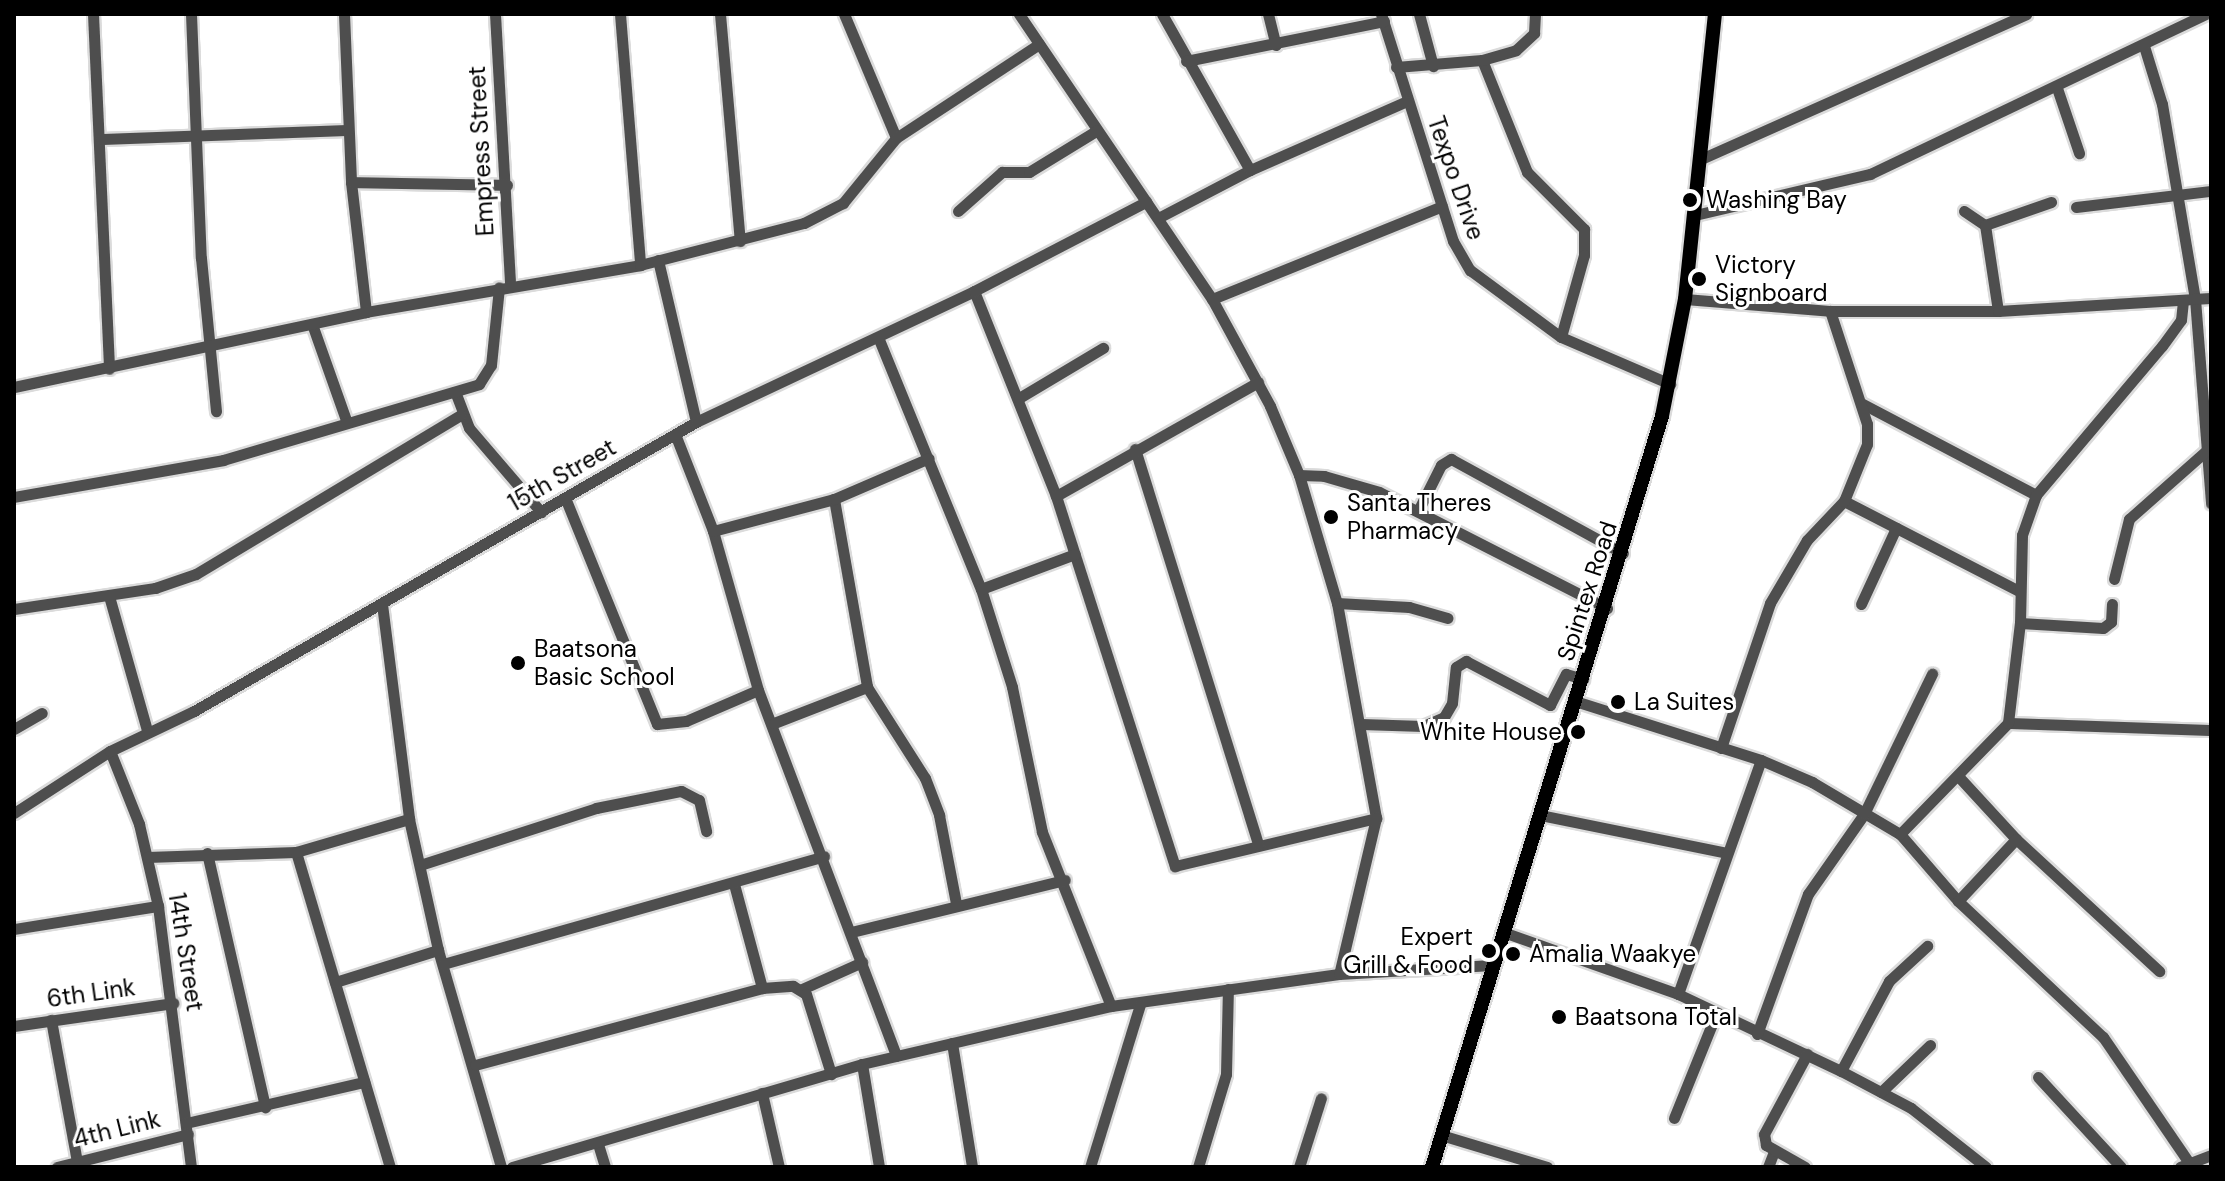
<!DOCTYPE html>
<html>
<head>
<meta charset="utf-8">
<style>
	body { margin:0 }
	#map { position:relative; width:2225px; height:1181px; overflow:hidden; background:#fff; font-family:"DM Sans",sans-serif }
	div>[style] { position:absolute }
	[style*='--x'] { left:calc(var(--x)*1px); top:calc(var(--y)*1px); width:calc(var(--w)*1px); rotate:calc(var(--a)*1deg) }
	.roads { filter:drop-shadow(2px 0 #dbdbdb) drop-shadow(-2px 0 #dbdbdb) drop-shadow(0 2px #dbdbdb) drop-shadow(0 -2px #dbdbdb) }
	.minor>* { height:11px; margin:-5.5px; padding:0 5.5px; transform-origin:5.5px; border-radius:5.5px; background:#4e4e4e }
	.major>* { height:14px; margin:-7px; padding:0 7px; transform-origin:7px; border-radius:7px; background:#000 }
	.dots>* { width:22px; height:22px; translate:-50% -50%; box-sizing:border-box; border:4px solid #fff; border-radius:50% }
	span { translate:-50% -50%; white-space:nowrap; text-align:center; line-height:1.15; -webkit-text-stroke:6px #fff; paint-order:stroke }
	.street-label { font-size:24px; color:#000 }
	.poi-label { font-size:24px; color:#000 }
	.left { translate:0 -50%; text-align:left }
	.right { translate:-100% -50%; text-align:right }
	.frame { position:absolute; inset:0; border:16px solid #000; pointer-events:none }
</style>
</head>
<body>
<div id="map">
	<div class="roads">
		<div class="minor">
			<div style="--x:93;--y:14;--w:355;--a:87.4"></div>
			<div style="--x:191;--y:14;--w:244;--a:87.7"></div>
			<div style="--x:201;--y:258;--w:154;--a:84.4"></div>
			<div style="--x:344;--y:14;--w:168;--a:87.6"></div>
			<div style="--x:351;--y:182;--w:131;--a:83.4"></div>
			<div style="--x:495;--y:14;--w:272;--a:86.8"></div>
			<div style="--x:620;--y:14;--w:252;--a:85.4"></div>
			<div style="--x:720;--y:14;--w:228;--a:85"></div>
			<div style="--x:844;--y:14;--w:134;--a:67.2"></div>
			<div style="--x:1019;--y:14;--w:344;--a:55.9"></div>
			<div style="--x:1212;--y:299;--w:122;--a:61.5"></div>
			<div style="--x:1270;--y:406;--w:75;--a:67.2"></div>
			<div style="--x:1299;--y:475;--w:134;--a:73.5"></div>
			<div style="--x:1337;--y:603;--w:219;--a:79.7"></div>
			<div style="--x:1376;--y:818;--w:160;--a:103.3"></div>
			<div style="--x:1162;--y:14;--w:179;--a:60.6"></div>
			<div style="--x:1268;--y:14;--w:32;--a:76"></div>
			<div style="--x:1381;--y:14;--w:238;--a:72.4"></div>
			<div style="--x:1453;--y:241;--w:34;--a:60"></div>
			<div style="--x:1470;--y:270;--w:113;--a:36.4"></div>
			<div style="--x:1561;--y:337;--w:119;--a:23.3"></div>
			<div style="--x:1419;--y:14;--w:54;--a:74.9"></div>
			<div style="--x:2144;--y:46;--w:61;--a:72.8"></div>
			<div style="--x:2162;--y:104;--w:198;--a:80.4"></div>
			<div style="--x:2195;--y:299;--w:205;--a:85.5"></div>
			<div style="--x:1482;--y:60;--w:121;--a:68.1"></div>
			<div style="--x:1527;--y:172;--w:81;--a:45"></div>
			<div style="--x:1584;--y:229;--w:26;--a:90"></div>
			<div style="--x:1584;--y:255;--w:85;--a:105.7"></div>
			<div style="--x:1186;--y:61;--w:202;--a:-11.4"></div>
			<div style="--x:1396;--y:67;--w:86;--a:-4.7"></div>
			<div style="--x:1482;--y:60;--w:35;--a:-16"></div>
			<div style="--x:1516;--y:50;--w:25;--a:-43"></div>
			<div style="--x:1534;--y:33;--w:19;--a:-87"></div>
			<div style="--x:2057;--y:88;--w:69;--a:71.3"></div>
			<div style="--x:101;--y:139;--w:247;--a:-2.1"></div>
			<div style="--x:1701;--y:159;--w:356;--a:-24"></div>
			<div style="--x:351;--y:182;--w:156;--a:1.1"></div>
			<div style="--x:2076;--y:207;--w:136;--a:-6.8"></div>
			<div style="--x:958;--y:211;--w:59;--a:-41.6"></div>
			<div style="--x:1002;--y:172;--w:27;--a:0"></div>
			<div style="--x:1029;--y:172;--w:79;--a:-31.5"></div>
			<div style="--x:1964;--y:211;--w:25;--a:34"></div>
			<div style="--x:1985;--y:225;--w:87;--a:81.4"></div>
			<div style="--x:1695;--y:215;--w:180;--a:-13.2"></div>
			<div style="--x:1870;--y:174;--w:371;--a:-25.5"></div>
			<div style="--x:1158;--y:218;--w:104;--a:-27.6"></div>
			<div style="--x:1250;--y:170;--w:171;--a:-23.7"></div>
			<div style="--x:1985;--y:225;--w:70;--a:-19.2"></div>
			<div style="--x:658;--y:260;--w:166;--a:76.8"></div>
			<div style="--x:974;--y:291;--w:221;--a:68.2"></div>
			<div style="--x:1056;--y:496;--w:389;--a:72.2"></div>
			<div style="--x:1175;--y:866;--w:207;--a:-13.4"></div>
			<div style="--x:1212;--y:299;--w:248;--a:-22"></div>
			<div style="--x:1685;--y:299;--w:145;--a:4.7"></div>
			<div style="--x:1830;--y:311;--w:168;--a:0"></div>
			<div style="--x:1998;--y:311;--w:213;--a:-3.5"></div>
			<div style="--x:312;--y:324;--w:102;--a:70.5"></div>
			<div style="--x:878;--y:337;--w:272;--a:67.8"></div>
			<div style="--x:981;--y:589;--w:103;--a:72.4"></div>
			<div style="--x:1012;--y:687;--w:148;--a:78.3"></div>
			<div style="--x:1042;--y:832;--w:187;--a:68.4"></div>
			<div style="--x:14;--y:387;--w:360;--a:-12"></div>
			<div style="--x:366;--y:312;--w:278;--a:-9.7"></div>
			<div style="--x:640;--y:265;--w:169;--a:-14.4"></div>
			<div style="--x:804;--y:223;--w:44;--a:-27.1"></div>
			<div style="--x:843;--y:203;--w:84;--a:-50.8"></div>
			<div style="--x:896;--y:138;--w:171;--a:-33.3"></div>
			<div style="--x:456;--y:394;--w:36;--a:69"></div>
			<div style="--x:469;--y:428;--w:111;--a:49.4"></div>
			<div style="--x:1019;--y:398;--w:98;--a:-30.8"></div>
			<div style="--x:1861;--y:403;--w:198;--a:27.7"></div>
			<div style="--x:675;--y:434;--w:104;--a:68.6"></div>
			<div style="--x:713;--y:531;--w:165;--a:74.2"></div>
			<div style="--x:758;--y:690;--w:391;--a:69.3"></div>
			<div style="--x:1135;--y:449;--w:415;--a:72.7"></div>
			<div style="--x:1299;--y:475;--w:25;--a:2"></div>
			<div style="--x:1324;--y:476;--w:57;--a:16.2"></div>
			<div style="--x:1379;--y:492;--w:256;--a:27"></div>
			<div style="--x:1056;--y:496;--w:232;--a:-29.4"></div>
			<div style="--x:14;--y:497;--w:212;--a:-10"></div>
			<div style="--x:223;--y:460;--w:267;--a:-16.5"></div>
			<div style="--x:479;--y:384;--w:22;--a:-58"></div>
			<div style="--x:491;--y:365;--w:78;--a:-84.1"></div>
			<div style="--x:834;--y:499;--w:191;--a:80"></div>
			<div style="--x:867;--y:687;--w:108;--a:57.5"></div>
			<div style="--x:925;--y:778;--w:40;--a:69"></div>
			<div style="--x:939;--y:815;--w:90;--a:79.1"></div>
			<div style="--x:566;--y:500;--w:242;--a:67.9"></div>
			<div style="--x:657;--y:724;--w:29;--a:-6"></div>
			<div style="--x:686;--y:721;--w:78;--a:-23.3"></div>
			<div style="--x:1844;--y:501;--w:197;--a:27.2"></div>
			<div style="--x:1418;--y:511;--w:51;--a:-63.4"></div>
			<div style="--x:1441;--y:465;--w:12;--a:-31"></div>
			<div style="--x:1451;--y:459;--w:196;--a:28.7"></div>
			<div style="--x:713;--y:531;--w:125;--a:-14.8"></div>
			<div style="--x:834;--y:499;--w:103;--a:-23.3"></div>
			<div style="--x:2114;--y:579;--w:62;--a:-76"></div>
			<div style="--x:2129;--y:519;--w:104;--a:-41.5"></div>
			<div style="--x:981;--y:589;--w:100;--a:-20.4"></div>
			<div style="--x:109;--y:596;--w:139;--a:74.2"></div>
			<div style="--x:1337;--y:603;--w:72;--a:3.2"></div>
			<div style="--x:1409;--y:607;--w:40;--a:16"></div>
			<div style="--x:382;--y:604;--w:217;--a:82.8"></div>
			<div style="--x:409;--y:819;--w:134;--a:77.5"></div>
			<div style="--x:438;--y:950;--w:226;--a:73.8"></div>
			<div style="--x:1861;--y:604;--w:84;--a:-65.3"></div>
			<div style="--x:14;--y:609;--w:143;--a:-8.5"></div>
			<div style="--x:155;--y:588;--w:43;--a:-18.9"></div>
			<div style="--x:196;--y:574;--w:309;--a:-31"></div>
			<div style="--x:2020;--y:623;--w:83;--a:3.4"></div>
			<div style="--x:2103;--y:628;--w:10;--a:-37"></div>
			<div style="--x:2111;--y:622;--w:18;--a:-87"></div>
			<div style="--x:1575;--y:701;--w:195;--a:17.6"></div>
			<div style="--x:1761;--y:760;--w:56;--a:23.3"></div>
			<div style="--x:1812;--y:782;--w:102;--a:30.6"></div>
			<div style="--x:1900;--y:834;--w:89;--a:49.1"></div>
			<div style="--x:1958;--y:901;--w:199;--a:43.2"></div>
			<div style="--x:2103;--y:1037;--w:150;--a:55.6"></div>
			<div style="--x:774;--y:723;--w:100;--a:-21.2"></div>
			<div style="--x:2008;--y:723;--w:203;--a:2"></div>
			<div style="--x:1361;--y:724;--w:62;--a:1.8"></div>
			<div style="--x:1423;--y:726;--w:23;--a:-23"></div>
			<div style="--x:1444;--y:717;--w:16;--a:-60"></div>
			<div style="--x:1452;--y:703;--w:36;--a:-84"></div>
			<div style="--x:1456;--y:667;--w:12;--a:-31"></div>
			<div style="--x:1466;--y:661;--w:95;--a:27.6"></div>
			<div style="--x:1550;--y:705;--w:35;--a:-63"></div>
			<div style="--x:1566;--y:674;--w:18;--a:16"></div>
			<div style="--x:14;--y:729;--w:32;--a:-30"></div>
			<div style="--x:1721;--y:748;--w:153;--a:-71.3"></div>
			<div style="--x:1770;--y:603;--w:73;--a:-59.6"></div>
			<div style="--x:1807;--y:540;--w:54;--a:-46.5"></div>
			<div style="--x:1844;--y:501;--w:61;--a:-68"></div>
			<div style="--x:1867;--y:444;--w:20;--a:-90"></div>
			<div style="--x:1867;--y:424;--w:119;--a:-108.1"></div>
			<div style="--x:110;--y:751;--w:79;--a:68.3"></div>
			<div style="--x:139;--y:824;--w:84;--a:77"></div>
			<div style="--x:158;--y:906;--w:263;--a:82.8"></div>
			<div style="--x:1958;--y:776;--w:86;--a:47.4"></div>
			<div style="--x:2016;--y:839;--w:195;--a:42.7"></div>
			<div style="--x:14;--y:813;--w:114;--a:-32.9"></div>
			<div style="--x:110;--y:751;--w:93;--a:-25.5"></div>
			<div style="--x:194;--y:711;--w:579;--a:-29.93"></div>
			<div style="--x:696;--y:422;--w:307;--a:-25.2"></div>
			<div style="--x:974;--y:291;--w:194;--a:-27.4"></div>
			<div style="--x:1540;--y:815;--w:190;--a:11.5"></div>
			<div style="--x:1900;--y:834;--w:155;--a:-45.8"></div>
			<div style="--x:2008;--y:723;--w:101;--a:-83.2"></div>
			<div style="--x:2020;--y:623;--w:88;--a:-88.7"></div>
			<div style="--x:2022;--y:535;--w:42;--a:-70.7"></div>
			<div style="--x:2036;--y:495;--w:195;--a:-49.8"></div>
			<div style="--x:2162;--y:346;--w:32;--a:-54"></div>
			<div style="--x:2181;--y:320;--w:20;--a:-84"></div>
			<div style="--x:296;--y:852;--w:329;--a:73.4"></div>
			<div style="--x:207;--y:853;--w:261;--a:77.1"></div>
			<div style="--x:147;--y:857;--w:149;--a:-1.9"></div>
			<div style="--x:296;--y:852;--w:118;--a:-16.3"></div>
			<div style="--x:420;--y:865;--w:185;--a:-17.9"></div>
			<div style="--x:596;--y:808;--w:87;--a:-11.3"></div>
			<div style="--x:681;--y:791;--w:20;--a:27"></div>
			<div style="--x:699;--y:800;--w:32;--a:77"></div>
			<div style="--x:734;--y:884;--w:108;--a:74.9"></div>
			<div style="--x:1958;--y:901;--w:85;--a:-46.9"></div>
			<div style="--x:14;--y:929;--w:146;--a:-9.1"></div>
			<div style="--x:851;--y:932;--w:220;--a:-13.7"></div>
			<div style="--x:1503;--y:932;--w:186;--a:19.5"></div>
			<div style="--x:1678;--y:994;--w:180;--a:25.3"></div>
			<div style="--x:1841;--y:1071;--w:79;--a:27.9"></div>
			<div style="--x:1911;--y:1108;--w:95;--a:38.2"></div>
			<div style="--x:443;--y:964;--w:396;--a:-15.8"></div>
			<div style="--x:335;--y:982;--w:108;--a:-17.3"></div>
			<div style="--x:802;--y:989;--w:66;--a:-24.2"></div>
			<div style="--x:1678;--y:994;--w:248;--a:-70.5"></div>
			<div style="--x:51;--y:1020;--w:144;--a:79.6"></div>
			<div style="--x:14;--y:1026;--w:161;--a:-8.2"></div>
			<div style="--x:1757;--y:1034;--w:149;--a:-70"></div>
			<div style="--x:1808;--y:894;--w:98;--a:-55"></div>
			<div style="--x:1864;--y:814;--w:156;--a:-64.1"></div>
			<div style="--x:952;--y:1043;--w:126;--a:80.8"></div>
			<div style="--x:862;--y:1064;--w:104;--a:80.6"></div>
			<div style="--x:475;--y:1065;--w:297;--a:-15"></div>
			<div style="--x:762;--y:988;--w:31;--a:-4"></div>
			<div style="--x:793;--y:986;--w:15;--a:32"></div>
			<div style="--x:806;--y:994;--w:84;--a:72.6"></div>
			<div style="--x:1841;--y:1071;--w:102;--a:-61.9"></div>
			<div style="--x:1889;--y:981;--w:52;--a:-42.6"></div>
			<div style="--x:2038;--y:1077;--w:122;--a:47.3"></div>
			<div style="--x:1881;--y:1092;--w:68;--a:-43.8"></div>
			<div style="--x:762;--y:1093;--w:76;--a:77.1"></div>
			<div style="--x:1674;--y:1118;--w:112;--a:-68"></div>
			<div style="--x:186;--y:1123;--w:183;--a:-13"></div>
			<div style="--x:1441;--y:1135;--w:111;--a:16.8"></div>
			<div style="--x:598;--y:1144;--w:24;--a:73"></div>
			<div style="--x:57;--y:1167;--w:135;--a:-14.1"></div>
			<div style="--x:512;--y:1167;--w:365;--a:-16.4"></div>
			<div style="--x:862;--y:1064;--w:256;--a:-13.1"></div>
			<div style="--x:1111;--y:1006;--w:230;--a:-8"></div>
			<div style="--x:1339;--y:974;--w:153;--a:-3.4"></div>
			<div style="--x:1090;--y:1167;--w:170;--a:-72.9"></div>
			<div style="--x:1198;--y:1167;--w:97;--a:-73.2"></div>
			<div style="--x:1226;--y:1074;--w:85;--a:-88.7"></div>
			<div style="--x:1299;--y:1167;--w:72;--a:-72.3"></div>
			<div style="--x:1768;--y:1167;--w:17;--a:-69"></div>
			<div style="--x:1805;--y:1167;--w:45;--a:-150.6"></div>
			<div style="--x:1766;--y:1145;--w:11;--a:-100"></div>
			<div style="--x:1764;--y:1134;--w:91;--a:-61.7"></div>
			<div style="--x:2180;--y:1167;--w:33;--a:-21"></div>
		</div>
		<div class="major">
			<div style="--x:1432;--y:1167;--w:785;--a:-72.97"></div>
			<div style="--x:1662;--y:416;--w:119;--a:-78.9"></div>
			<div style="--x:1685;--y:299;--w:287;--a:-84"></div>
		</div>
	</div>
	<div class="dots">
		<div style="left:1690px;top:200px;background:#000"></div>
		<div style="left:1699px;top:279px;background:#000"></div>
		<div style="left:1331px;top:517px;background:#000"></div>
		<div style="left:518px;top:663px;background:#000"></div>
		<div style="left:1618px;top:702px;background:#000"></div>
		<div style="left:1578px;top:732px;background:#000"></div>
		<div style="left:1489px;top:951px;background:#000"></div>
		<div style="left:1513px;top:954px;background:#000"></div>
		<div style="left:1559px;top:1017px;background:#000"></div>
	</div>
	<div class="street-label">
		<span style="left:481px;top:151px;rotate:-93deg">Empress Street</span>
		<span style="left:1456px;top:178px;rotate:71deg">Texpo Drive</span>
		<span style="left:562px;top:475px;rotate:-30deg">15th Street</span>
		<span style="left:1587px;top:591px;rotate:-72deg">Spintex Road</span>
		<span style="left:186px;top:952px;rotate:81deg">14th Street</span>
		<span style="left:91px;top:993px;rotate:-8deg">6th Link</span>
		<span style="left:117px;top:1129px;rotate:-14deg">4th Link</span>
	</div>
	<div class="poi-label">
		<span class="left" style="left:1706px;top:200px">Washing Bay</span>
		<span class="left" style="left:1715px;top:279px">Victory<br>Signboard</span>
		<span class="left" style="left:1347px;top:517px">Santa Theres<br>Pharmacy</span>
		<span class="left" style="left:534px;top:663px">Baatsona<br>Basic School</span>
		<span class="left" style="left:1634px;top:702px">La Suites</span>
		<span class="right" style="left:1562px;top:732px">White House</span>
		<span class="right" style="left:1473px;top:951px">Expert<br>Grill &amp; Food</span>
		<span class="left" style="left:1529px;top:954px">Amalia Waakye</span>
		<span class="left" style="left:1575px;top:1017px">Baatsona Total</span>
	</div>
	<div class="frame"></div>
</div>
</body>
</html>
